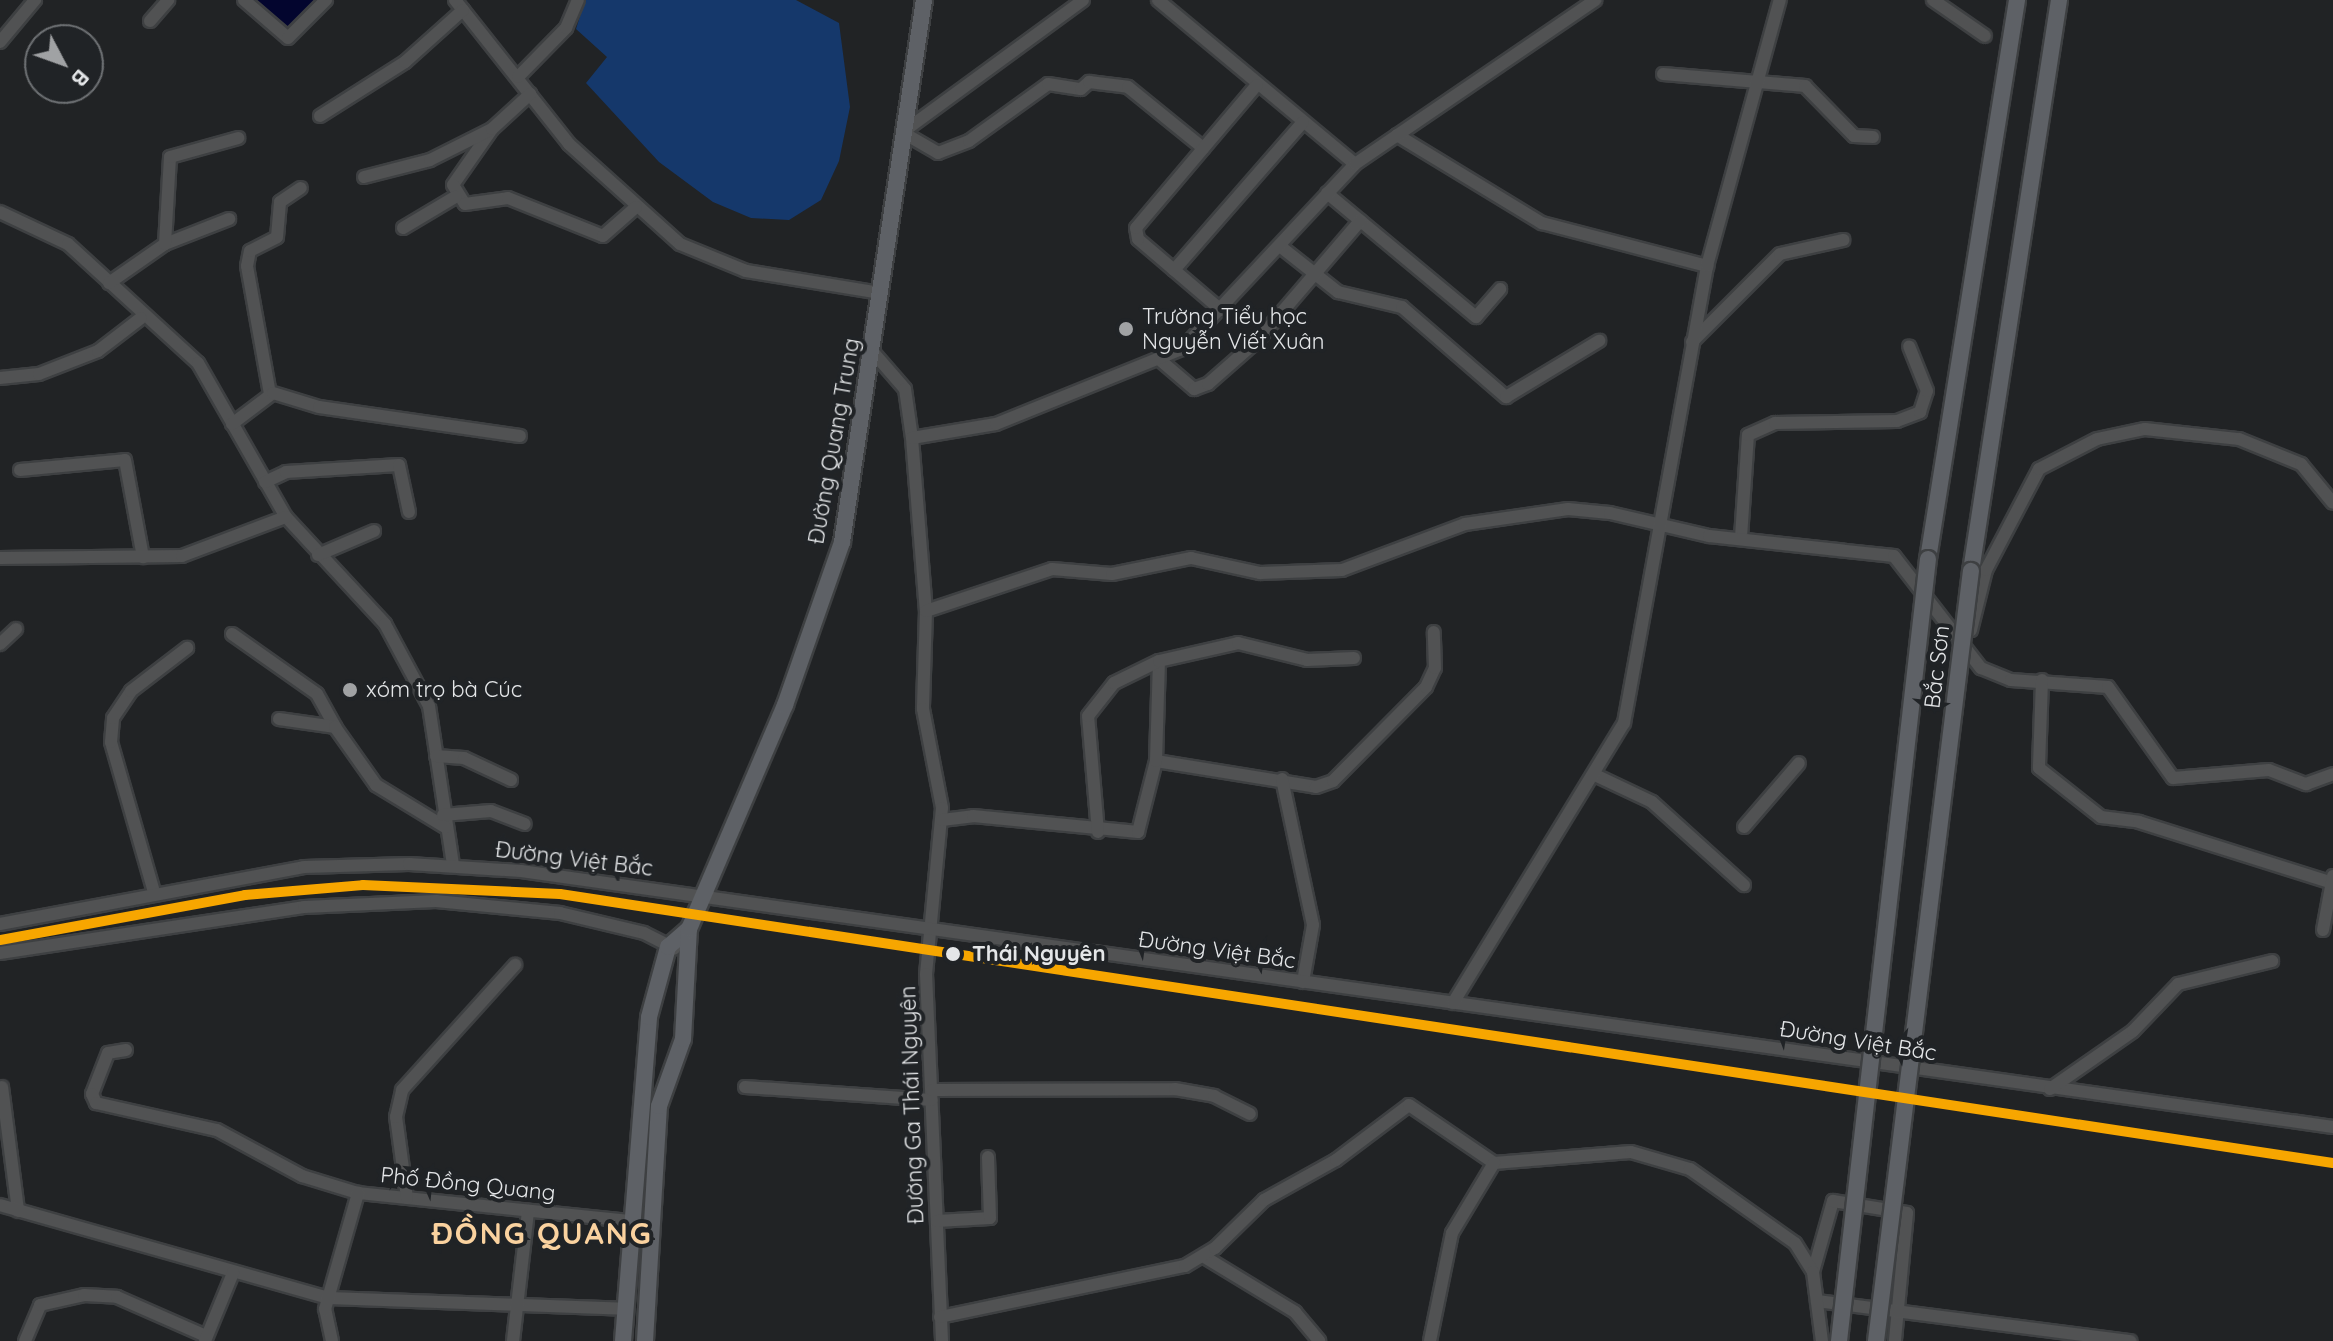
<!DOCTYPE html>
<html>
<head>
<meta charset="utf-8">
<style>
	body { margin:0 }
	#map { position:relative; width:2333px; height:1341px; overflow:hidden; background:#212325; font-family:Quicksand,sans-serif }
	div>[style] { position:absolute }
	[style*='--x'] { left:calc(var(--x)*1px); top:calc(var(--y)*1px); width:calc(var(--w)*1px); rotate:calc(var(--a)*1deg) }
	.green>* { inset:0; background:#15386b }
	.water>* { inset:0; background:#03052e }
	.roads { filter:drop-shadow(2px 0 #3e4042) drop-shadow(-2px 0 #3e4042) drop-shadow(0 2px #3e4042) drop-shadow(0 -2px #3e4042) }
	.minor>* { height:12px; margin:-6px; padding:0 6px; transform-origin:6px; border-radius:6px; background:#515253 }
	.major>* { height:16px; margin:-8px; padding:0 8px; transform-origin:8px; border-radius:8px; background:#5e6166 }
	.bridges { filter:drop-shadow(2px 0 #3e4042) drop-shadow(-2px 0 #3e4042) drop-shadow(0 2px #3e4042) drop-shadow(0 -2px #3e4042) }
	.major-bridge>* { height:16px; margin:-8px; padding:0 8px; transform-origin:8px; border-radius:8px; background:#5e6166 }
	.rail-1>* { height:10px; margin:-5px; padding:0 5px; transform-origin:5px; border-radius:5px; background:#f7a600 }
	.dots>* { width:22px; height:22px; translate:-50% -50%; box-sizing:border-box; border:4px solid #202326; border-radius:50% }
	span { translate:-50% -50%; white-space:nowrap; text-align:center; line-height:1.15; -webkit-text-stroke:8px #202326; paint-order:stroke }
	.poi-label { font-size:22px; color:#e4e6e8 }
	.left { translate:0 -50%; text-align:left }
	.street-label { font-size:22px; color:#e4e6e8 }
	.stop-label { font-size:22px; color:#e4e6e8; font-weight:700 }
	.district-label { font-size:30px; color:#fad29f; font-weight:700; letter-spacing:2px }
	.north { position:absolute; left:24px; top:24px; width:80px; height:80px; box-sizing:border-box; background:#202326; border:2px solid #6e7174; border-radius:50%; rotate:131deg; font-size:22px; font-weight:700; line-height:32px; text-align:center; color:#e4e6e8 }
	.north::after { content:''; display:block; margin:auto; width:28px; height:36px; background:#a0a2a4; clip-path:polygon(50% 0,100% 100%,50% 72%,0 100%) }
</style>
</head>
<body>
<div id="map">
	<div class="green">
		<div style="clip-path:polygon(585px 0,796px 0,839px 23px,850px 107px,839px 161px,821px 200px,789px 220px,751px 218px,713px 202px,659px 162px,586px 83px,607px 57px,576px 29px)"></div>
	</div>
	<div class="water">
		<div style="clip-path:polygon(255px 0,318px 0,291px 30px)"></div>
	</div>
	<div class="roads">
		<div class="minor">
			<div style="--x:244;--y:0;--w:58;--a:40.8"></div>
			<div style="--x:288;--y:38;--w:54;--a:-45"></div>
			<div style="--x:455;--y:0;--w:184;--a:51.6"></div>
			<div style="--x:569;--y:144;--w:149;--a:42"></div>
			<div style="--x:680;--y:244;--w:71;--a:22.2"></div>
			<div style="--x:746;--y:271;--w:137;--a:9.3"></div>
			<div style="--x:1158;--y:0;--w:256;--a:39.8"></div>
			<div style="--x:1933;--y:0;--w:63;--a:34.7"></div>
			<div style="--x:150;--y:21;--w:28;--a:-49"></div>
			<div style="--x:0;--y:42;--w:55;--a:-50.2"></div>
			<div style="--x:1663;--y:74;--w:143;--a:4.8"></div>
			<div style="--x:1805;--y:86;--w:70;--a:45.6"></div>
			<div style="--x:1854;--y:136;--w:19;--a:3"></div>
			<div style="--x:518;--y:77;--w:69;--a:-45.6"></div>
			<div style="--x:566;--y:28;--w:30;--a:-67"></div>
			<div style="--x:320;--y:116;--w:101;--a:-32.4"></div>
			<div style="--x:405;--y:62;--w:78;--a:-41.9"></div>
			<div style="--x:492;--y:129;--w:68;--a:124.9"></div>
			<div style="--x:453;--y:185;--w:22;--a:58"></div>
			<div style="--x:465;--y:204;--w:43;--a:-7.9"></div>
			<div style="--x:508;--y:198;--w:102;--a:21.8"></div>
			<div style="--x:603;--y:236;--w:44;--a:-41.3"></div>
			<div style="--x:907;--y:129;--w:218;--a:-36.2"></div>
			<div style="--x:907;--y:135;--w:36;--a:30"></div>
			<div style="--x:938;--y:153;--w:33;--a:-21"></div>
			<div style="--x:969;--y:141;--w:97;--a:-35.8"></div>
			<div style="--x:1048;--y:84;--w:33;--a:9"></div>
			<div style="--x:1081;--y:89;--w:11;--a:-41"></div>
			<div style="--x:1089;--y:82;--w:39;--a:7"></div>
			<div style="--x:1128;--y:87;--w:97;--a:39.1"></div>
			<div style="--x:1397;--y:135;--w:170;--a:31.3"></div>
			<div style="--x:1542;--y:223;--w:171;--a:14.6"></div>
			<div style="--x:364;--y:177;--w:68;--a:-14.4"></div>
			<div style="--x:430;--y:160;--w:69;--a:-26.6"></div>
			<div style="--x:492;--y:129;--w:52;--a:-42.6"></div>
			<div style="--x:1327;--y:193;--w:194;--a:39.8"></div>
			<div style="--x:1476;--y:317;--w:37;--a:-49"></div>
			<div style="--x:0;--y:212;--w:75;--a:25.2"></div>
			<div style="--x:68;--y:244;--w:176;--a:42.5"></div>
			<div style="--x:198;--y:363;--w:177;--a:60.3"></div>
			<div style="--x:286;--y:517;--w:146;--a:47.2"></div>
			<div style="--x:385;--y:624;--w:93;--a:61.8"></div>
			<div style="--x:429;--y:706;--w:161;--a:81.4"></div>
			<div style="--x:403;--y:228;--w:61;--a:-30.8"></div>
			<div style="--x:165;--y:244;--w:69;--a:-21.3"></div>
			<div style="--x:1281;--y:247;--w:73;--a:38.3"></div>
			<div style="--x:1338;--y:292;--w:66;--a:13.2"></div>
			<div style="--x:1402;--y:307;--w:138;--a:40.9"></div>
			<div style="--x:1506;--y:397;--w:109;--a:-31.1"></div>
			<div style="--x:1174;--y:270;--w:196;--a:-48.9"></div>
			<div style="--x:109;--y:283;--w:68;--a:-34.9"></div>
			<div style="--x:165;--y:244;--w:87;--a:-86.7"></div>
			<div style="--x:170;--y:157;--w:71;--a:-15.6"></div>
			<div style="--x:1221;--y:310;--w:109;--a:-139.5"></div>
			<div style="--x:1138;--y:239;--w:11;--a:-100"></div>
			<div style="--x:1136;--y:228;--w:187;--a:-49.8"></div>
			<div style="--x:1692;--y:342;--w:124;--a:-45"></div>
			<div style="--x:1780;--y:254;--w:65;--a:-12.5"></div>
			<div style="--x:872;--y:351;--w:50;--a:49"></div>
			<div style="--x:905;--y:389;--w:49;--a:81.9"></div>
			<div style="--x:912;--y:438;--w:174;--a:85.4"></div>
			<div style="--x:926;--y:611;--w:98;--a:91.8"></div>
			<div style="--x:923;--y:709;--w:101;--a:79.1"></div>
			<div style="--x:942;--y:808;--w:167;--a:95.5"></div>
			<div style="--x:926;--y:974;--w:367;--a:87.5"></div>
			<div style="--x:1160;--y:360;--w:45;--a:40.5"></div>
			<div style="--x:1194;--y:389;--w:15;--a:-20"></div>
			<div style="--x:1208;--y:384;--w:67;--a:-41.3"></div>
			<div style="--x:1258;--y:340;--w:157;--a:-49.4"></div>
			<div style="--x:0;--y:378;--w:39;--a:-6"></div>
			<div style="--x:39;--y:374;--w:63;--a:-21.3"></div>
			<div style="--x:98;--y:351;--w:54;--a:-37.5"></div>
			<div style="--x:270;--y:394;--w:130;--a:-100.2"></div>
			<div style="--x:247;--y:266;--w:15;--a:-79"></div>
			<div style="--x:250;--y:251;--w:30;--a:-27"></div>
			<div style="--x:277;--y:237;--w:35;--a:-85"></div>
			<div style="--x:280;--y:202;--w:25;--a:-34"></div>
			<div style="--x:232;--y:424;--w:51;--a:-37.1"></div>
			<div style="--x:273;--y:393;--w:48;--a:16.9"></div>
			<div style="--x:319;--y:407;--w:203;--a:8.2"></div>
			<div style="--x:912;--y:438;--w:85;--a:-9.5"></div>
			<div style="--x:996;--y:424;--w:201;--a:-22"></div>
			<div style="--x:1182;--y:349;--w:253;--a:-46.9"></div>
			<div style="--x:1355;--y:164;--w:291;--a:-34.3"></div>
			<div style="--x:20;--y:470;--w:105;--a:-5.4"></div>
			<div style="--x:125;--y:460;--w:99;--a:79.5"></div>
			<div style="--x:265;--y:482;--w:23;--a:-25"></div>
			<div style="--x:286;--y:472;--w:113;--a:-3.5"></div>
			<div style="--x:399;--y:465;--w:48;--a:78"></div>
			<div style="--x:1741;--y:537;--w:102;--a:-86.1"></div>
			<div style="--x:1748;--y:435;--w:30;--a:-24"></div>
			<div style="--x:1775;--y:423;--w:122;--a:-0.9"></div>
			<div style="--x:1897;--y:421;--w:25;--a:-21"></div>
			<div style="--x:1920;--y:412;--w:22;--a:-72"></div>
			<div style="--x:1927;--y:391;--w:48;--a:-111.8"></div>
			<div style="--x:318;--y:555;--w:61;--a:-23.2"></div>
			<div style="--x:0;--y:558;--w:182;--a:-0.6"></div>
			<div style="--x:182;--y:556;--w:111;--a:-20.6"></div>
			<div style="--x:926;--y:611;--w:133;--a:-18.4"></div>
			<div style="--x:1052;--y:569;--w:60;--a:4.8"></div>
			<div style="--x:1112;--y:574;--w:81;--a:-11.4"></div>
			<div style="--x:1191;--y:558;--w:71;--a:12.3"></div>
			<div style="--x:1260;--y:573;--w:82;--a:-2.1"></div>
			<div style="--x:1342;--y:570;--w:131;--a:-20.5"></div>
			<div style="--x:1465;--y:524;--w:104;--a:-8.3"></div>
			<div style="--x:1568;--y:509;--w:42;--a:5.4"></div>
			<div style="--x:1610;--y:513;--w:102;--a:13.1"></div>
			<div style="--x:1709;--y:536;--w:186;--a:6.2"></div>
			<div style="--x:1894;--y:556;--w:142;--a:52.2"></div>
			<div style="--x:1981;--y:668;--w:32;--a:22"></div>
			<div style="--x:2011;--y:680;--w:97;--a:4.1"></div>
			<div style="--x:2108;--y:687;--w:112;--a:54.5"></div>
			<div style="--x:2173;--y:778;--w:96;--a:-4.8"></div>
			<div style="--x:2269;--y:770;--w:40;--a:21"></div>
			<div style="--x:2306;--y:784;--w:29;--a:-20"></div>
			<div style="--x:1971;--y:630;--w:62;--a:-76"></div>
			<div style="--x:1986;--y:570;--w:114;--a:-62.3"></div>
			<div style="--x:2039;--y:469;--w:65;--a:-27.3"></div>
			<div style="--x:2097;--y:439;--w:49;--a:-11.8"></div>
			<div style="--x:2145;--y:429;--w:95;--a:6.1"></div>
			<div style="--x:2239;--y:439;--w:67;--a:22"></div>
			<div style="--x:2301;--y:464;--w:50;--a:50.6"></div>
			<div style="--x:232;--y:634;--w:104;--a:35.2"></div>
			<div style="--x:317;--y:694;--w:38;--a:61"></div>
			<div style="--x:0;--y:644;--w:22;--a:-43"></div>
			<div style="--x:2042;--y:680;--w:88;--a:92"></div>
			<div style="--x:2039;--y:768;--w:79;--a:38.3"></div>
			<div style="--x:2101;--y:817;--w:38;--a:7"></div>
			<div style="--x:2139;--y:822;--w:203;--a:17.5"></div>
			<div style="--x:279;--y:719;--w:57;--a:8.1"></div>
			<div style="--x:335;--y:727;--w:71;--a:54.7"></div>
			<div style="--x:376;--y:785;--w:81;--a:31.3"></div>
			<div style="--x:436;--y:756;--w:28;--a:4"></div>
			<div style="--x:464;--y:758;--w:52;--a:25.1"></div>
			<div style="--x:1156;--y:761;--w:162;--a:9.2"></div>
			<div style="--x:1316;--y:787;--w:18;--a:-19"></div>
			<div style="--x:1333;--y:781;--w:132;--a:-45.3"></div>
			<div style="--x:1426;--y:687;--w:21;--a:-65"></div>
			<div style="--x:1435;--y:668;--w:36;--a:-92"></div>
			<div style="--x:1595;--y:775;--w:63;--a:25.3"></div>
			<div style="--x:1652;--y:802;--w:124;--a:42.1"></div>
			<div style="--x:1282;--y:779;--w:149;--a:78"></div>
			<div style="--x:1313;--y:925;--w:58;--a:100"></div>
			<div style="--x:443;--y:815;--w:48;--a:-4.8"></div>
			<div style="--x:491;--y:811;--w:36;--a:21"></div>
			<div style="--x:942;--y:820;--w:31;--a:-7"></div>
			<div style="--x:973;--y:816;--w:166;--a:5.5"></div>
			<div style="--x:1138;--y:832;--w:73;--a:-75.8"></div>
			<div style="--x:1156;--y:761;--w:100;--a:-88.3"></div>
			<div style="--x:1744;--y:827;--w:84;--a:-49.3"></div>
			<div style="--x:1098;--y:832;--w:116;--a:-94.9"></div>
			<div style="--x:1088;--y:716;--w:42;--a:-51.8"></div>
			<div style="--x:1114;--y:683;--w:50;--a:-26.1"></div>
			<div style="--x:1159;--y:661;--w:81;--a:-12.8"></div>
			<div style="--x:1238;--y:643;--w:71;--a:13.8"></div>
			<div style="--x:1307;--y:660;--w:47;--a:-2.4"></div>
			<div style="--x:154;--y:892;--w:156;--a:-106"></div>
			<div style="--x:111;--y:742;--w:24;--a:-85"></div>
			<div style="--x:113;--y:718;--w:32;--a:-56"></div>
			<div style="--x:131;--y:691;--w:71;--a:-37.5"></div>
			<div style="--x:0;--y:924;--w:309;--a:-10.6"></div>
			<div style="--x:304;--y:867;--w:105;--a:-1.6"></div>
			<div style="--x:409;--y:864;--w:112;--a:3.6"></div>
			<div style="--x:521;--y:871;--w:1830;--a:8.04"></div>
			<div style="--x:2323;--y:930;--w:55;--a:-79.5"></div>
			<div style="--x:0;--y:953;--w:307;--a:-8.6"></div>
			<div style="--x:304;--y:907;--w:132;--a:-2.6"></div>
			<div style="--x:436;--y:901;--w:125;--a:5.5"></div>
			<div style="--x:560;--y:913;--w:86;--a:13.4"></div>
			<div style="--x:644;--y:933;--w:34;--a:27"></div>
			<div style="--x:1453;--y:1003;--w:328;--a:-58.6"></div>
			<div style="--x:1624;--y:723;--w:464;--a:-79.7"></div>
			<div style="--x:1707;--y:266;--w:276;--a:-74.7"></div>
			<div style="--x:126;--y:1050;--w:18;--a:171"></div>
			<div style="--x:108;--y:1053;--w:44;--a:111.3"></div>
			<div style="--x:92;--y:1094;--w:10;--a:66"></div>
			<div style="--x:96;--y:1103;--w:124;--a:12.6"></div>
			<div style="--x:217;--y:1130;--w:97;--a:28.4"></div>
			<div style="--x:302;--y:1176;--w:59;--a:16.9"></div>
			<div style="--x:358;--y:1193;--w:274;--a:5.9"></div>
			<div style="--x:2;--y:1087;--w:125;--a:82.6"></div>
			<div style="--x:745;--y:1087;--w:187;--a:4"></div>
			<div style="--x:2050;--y:1089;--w:101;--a:-34.9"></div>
			<div style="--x:2133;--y:1031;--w:65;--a:-46.2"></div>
			<div style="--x:2178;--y:984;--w:97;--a:-13.7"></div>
			<div style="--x:932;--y:1090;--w:243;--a:-0.2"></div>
			<div style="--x:1175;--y:1089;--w:40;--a:10"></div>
			<div style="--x:1214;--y:1096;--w:40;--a:26.6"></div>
			<div style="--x:407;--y:1198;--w:82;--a:-97.7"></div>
			<div style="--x:396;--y:1117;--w:28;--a:-77"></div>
			<div style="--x:402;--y:1090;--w:169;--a:-47.9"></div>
			<div style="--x:0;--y:1205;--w:341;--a:15.8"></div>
			<div style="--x:328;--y:1298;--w:297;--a:2.1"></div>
			<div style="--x:937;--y:1221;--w:53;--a:-3.2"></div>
			<div style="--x:990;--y:1218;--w:61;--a:-91.9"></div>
			<div style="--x:1203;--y:1256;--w:108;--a:31.3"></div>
			<div style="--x:1295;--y:1312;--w:38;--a:50"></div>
			<div style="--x:1813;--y:1272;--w:74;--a:-74.3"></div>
			<div style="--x:1833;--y:1201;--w:75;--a:9.2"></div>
			<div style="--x:1907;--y:1213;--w:129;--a:95.4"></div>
			<div style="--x:1817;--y:1301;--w:316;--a:7.3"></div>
			<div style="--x:940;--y:1317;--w:250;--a:-11.8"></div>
			<div style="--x:1185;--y:1266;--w:35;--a:-31"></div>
			<div style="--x:1215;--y:1248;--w:69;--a:-44.4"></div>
			<div style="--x:1264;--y:1200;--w:82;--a:-29.1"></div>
			<div style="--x:1336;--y:1160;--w:91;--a:-37"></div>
			<div style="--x:1409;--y:1105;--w:103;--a:34.3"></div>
			<div style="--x:1494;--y:1163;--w:137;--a:-4.6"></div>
			<div style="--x:1631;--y:1152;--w:61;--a:16.1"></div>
			<div style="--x:1690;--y:1169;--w:128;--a:35.2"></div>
			<div style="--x:1795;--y:1243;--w:34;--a:58"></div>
			<div style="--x:1813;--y:1272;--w:70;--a:82.6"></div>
			<div style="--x:25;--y:1341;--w:39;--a:-67"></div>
			<div style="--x:40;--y:1305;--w:45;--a:-12.8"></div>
			<div style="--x:84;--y:1295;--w:33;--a:3"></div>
			<div style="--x:117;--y:1297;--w:97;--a:23.7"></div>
			<div style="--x:205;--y:1341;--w:74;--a:-67.6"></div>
			<div style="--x:332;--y:1341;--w:33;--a:-102"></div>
			<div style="--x:325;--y:1309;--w:121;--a:-74.1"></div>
			<div style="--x:513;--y:1341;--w:131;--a:-83.4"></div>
			<div style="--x:1430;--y:1341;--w:110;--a:-78.5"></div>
			<div style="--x:1452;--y:1233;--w:82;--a:-59"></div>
		</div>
		<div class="major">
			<div style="--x:1928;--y:559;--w:566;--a:-80.95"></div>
			<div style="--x:1971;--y:571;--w:578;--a:-81.24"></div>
			<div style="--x:623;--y:1341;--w:325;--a:-85.4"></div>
			<div style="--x:649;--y:1017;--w:73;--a:-74.8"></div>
			<div style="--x:668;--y:947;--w:28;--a:-41"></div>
			<div style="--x:645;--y:1341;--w:235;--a:-86.6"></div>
			<div style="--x:659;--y:1106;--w:71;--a:-70.3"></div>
			<div style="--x:683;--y:1039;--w:110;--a:-86.9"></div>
			<div style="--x:689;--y:929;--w:244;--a:-66.8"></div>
			<div style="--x:785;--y:705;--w:173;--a:-70.7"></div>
			<div style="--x:842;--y:542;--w:548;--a:-81.4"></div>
		</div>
	</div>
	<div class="bridges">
		<div class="major-bridge">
			<div style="--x:1839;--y:1341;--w:787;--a:-83.51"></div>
			<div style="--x:1876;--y:1341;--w:776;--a:-82.97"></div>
		</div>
	</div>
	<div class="rail-1">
		<div style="--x:0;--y:940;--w:249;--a:-10.4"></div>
		<div style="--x:245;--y:895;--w:118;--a:-4.8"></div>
		<div style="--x:363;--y:885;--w:197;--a:2.6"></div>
		<div style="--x:560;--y:894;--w:1793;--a:8.63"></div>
	</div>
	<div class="dots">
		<div style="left:1126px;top:329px;background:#a0a2a4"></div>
		<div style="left:350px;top:690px;background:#a0a2a4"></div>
		<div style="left:953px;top:954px;background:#e4e6e8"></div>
	</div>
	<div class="poi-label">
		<span class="left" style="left:1142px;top:329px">Trường Tiểu học<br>Nguyễn Viết Xuân</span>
		<span class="left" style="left:366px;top:690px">xóm trọ bà Cúc</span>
	</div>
	<div class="street-label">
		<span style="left:834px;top:441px;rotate:-80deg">Đường Quang Trung</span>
		<span style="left:1937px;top:667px;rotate:-83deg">Bắc Sơn</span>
		<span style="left:574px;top:859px;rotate:7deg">Đường Việt Bắc</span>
		<span style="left:1217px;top:950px;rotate:8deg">Đường Việt Bắc</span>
		<span style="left:1858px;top:1041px;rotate:9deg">Đường Việt Bắc</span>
		<span style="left:912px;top:1105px;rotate:-92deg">Đường Ga Thái Nguyên</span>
		<span style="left:468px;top:1184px;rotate:6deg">Phố Đồng Quang</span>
	</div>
	<div class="stop-label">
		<span class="left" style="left:972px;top:954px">Thái Nguyên</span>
	</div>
	<div class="district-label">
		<span style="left:542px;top:1233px">ĐỒNG QUANG</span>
	</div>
	<div class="north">B</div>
</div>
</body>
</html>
